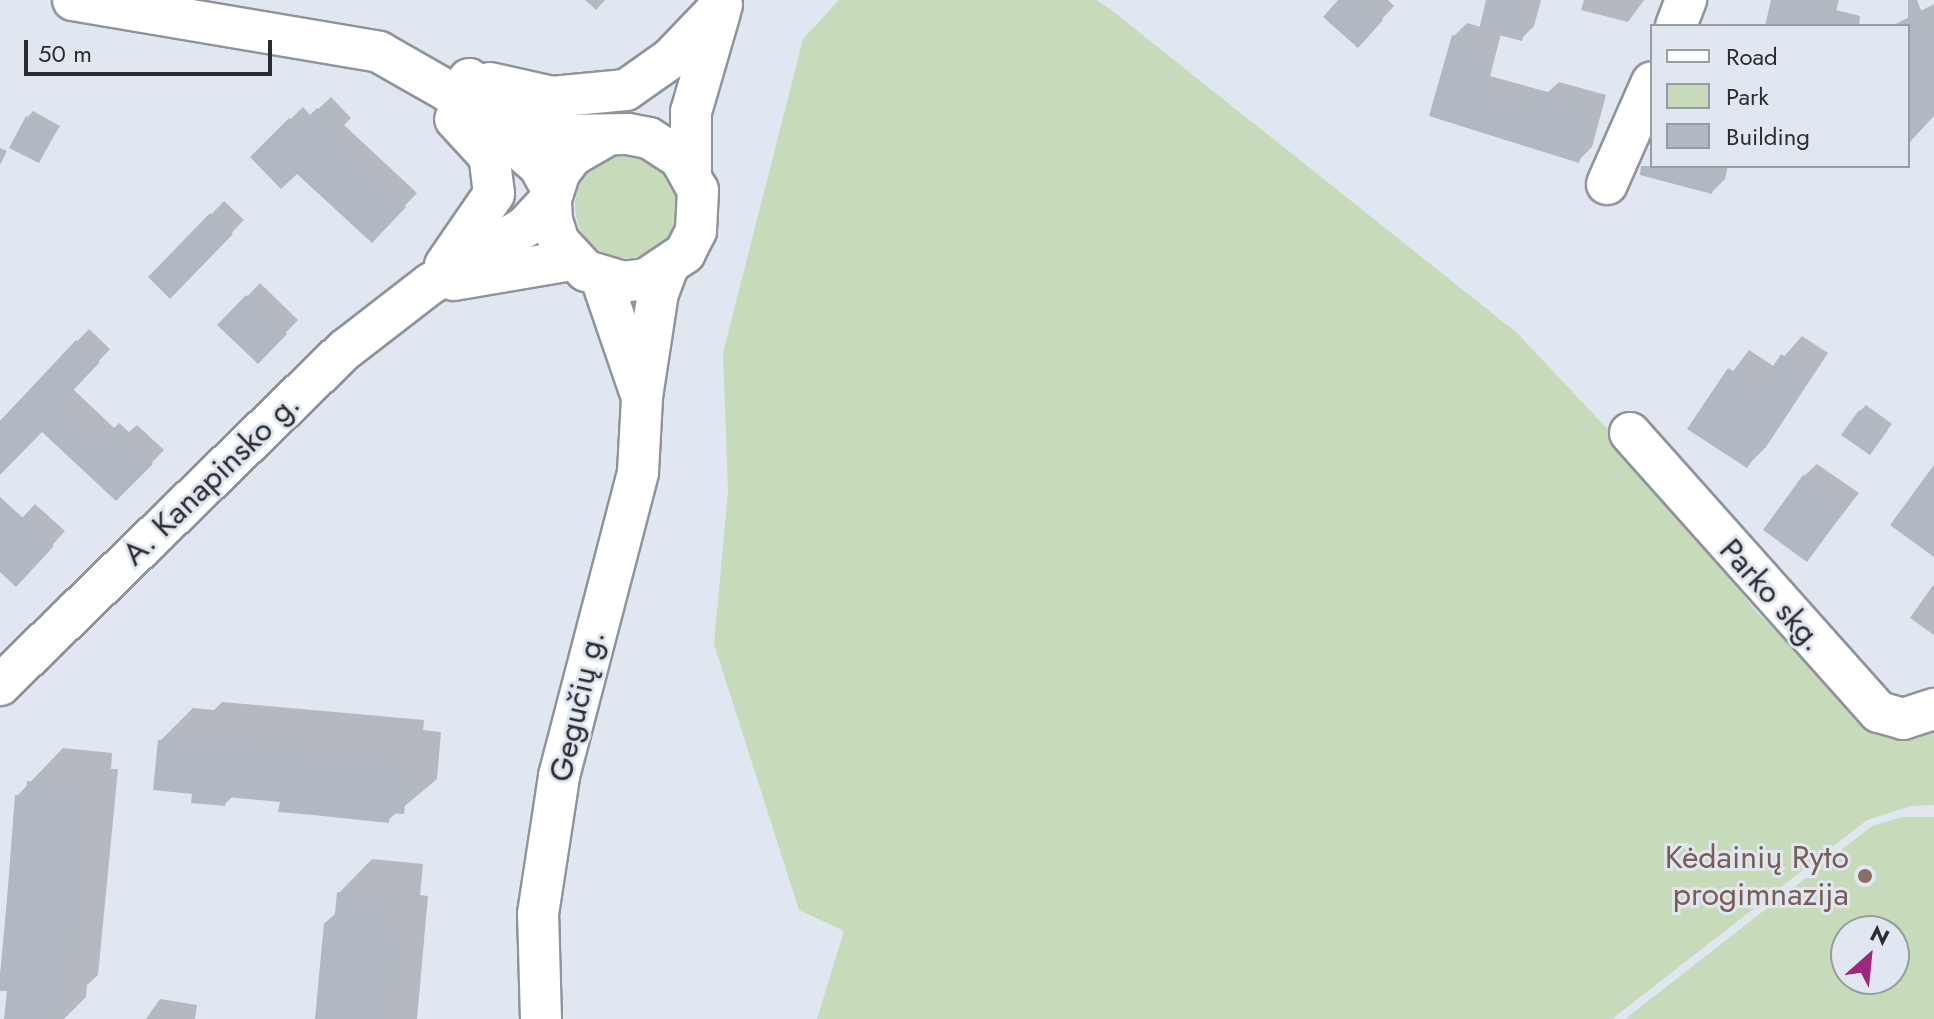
<!DOCTYPE html>
<html>
<head>
<meta charset="utf-8">
<style>
	body { margin:0 }
	#map { position:relative; width:1934px; height:1019px; overflow:hidden; background:#e1e7f0; font-family:Jost,sans-serif }
	div>[style] { position:absolute }
	[style*='--x'] { left:calc(var(--x)*1px); top:calc(var(--y)*1px); width:calc(var(--w)*1px); rotate:calc(var(--a)*1deg) }
	.green>* { inset:0; background:#c7dab9 }
	.round { border-radius:50% }
	.shadow>* { inset:0; background:#0003 }
	.building>* { inset:0; background:#b2b8c1 }
	.roads { filter:drop-shadow(2px 0 #8e939c) drop-shadow(-2px 0 #8e939c) drop-shadow(0 2px #8e939c) drop-shadow(0 -2px #8e939c) }
	.minor>* { height:40px; margin:-20px; padding:0 20px; transform-origin:20px; border-radius:20px; background:#fff }
	.dots>* { width:22px; height:22px; translate:-50% -50%; box-sizing:border-box; border:4px solid #e1e7f0; border-radius:50% }
	span { translate:-50% -50%; white-space:nowrap; text-align:center; line-height:1.15; -webkit-text-stroke:6px #e1e7f0; paint-order:stroke }
	.street-label { font-size:32px; color:#2a2c30 }
	.education-label { font-size:32px; color:#785e54 }
	.right { translate:-100% -50%; text-align:right }
	.legend { position:absolute; left:1650px; top:24px; width:260px; height:144px; box-sizing:border-box; background:#e1e7f0; border:2px solid #989ca3; margin:0; padding:10px 14px; list-style:none; font-size:24px; color:#2a2c30 }
	.legend li { display:flex; align-items:center; gap:16px; height:40px }
	.legend b { width:40px; border:2px solid #989ca3 }
	.north { position:absolute; left:1830px; top:915px; width:80px; height:80px; box-sizing:border-box; background:#e1e7f0; border:2px solid #989ca3; border-radius:50%; rotate:27deg; font-size:22px; font-weight:700; line-height:32px; text-align:center; color:#2a2c30 }
	.north::after { content:''; display:block; margin:auto; width:28px; height:36px; background:#a0267d; clip-path:polygon(50% 0,100% 100%,50% 72%,0 100%) }
	.scale { position:absolute; left:24px; top:40px; width:248px; height:36px; box-sizing:border-box; border:4px solid #2a2c30; border-top:0; padding-left:10px; font-size:24px; line-height:28px; white-space:nowrap; color:#2a2c30; -webkit-text-stroke:6px #e1e7f0; paint-order:stroke }
</style>
</head>
<body>
<div id="map">
	<div class="green">
		<div style="clip-path:polygon(839px 0,1096px 0,1110px 9px,1517px 333px,1633px 456px,1755px 610px,1866px 718px,1886px 733px,1916px 737px,1934px 729px,1934px 805px,1911px 806px,1867px 820px,1612px 1019px,817px 1019px,844px 931px,799px 910px,714px 644px,728px 491px,723px 353px,803px 39px)"></div>
		<div class="round" style="left:575px;top:154px;width:104px;height:104px"></div>
		<div style="clip-path:polygon(evenodd,1902px 817px,1934px 817px,1934px 1019px,1625px 1019px,1872px 826px,1902px 817px,1846px 931px,1894px 931px,1894px 979px,1846px 979px,1846px 931px)"></div>
	</div>
	<div class="shadow">
		<div style="clip-path:polygon(585px 0,605px 0,596px 10px)"></div>
		<div style="clip-path:polygon(1341px 0,1388px 0,1394px 6px,1370px 32px)"></div>
		<div style="clip-path:polygon(1488px 0,1541px 0,1534px 26px,1521px 39px,1501px 34px,1490px 76px,1548px 92px,1559px 82px,1606px 95px,1592px 147px,1579px 160px,1432px 114px,1454px 36px,1467px 23px,1481px 27px)"></div>
		<div style="clip-path:polygon(1584px 0,1644px 0,1628px 22px,1581px 10px)"></div>
		<div style="clip-path:polygon(1773px 0,1839px 0,1832px 26px,1767px 26px)"></div>
		<div style="clip-path:polygon(1934px 4px,1934px 114px,1908px 142px,1908px 26px,1892px 26px)"></div>
		<div style="clip-path:polygon(331px 97px,351px 118px,344px 125px,417px 193px,372px 240px,297px 172px,252px 157px,303px 107px,311px 116px)"></div>
		<div style="clip-path:polygon(33px 111px,60px 126px,38px 161px,27px 118px)"></div>
		<div style="clip-path:polygon(0 148px,7px 151px,0 165px)"></div>
		<div style="clip-path:polygon(1668px 166px,1728px 166px,1725px 179px,1712px 192px)"></div>
		<div style="clip-path:polygon(224px 201px,244px 220px,170px 296px,151px 277px)"></div>
		<div style="clip-path:polygon(260px 283px,298px 320px,258px 361px,220px 325px)"></div>
		<div style="clip-path:polygon(89px 329px,110px 349px,73px 389px,114px 428px,119px 423px,129px 432px,137px 425px,164px 450px,116px 499px,42px 429px,0 470px,0 421px)"></div>
		<div style="clip-path:polygon(1802px 336px,1828px 353px,1766px 447px,1747px 466px,1690px 428px,1749px 350px,1775px 367px)"></div>
		<div style="clip-path:polygon(1866px 405px,1892px 424px,1870px 452px,1860px 411px)"></div>
		<div style="clip-path:polygon(1817px 464px,1859px 493px,1807px 560px,1804px 476px)"></div>
		<div style="clip-path:polygon(35px 504px,65px 531px,29px 571px,0 569px,0 542px)"></div>
		<div style="clip-path:polygon(1934px 584px,1934px 635px,1910px 618px)"></div>
		<div style="clip-path:polygon(222px 702px,424px 720px,423px 730px,441px 732px,437px 779px,388px 820px,282px 800px,233px 796px,225px 804px,194px 792px,160px 741px,193px 708px,214px 710px)"></div>
		<div style="clip-path:polygon(63px 748px,112px 753px,111px 769px,118px 769px,98px 975px,87px 985px,86px 997px,64px 1019px,6px 1019px,9px 990px,0 989px,0 974px,17px 796px)"></div>
		<div style="clip-path:polygon(372px 859px,423px 864px,420px 895px,428px 896px,417px 1019px,317px 1019px,325px 923px,337px 912px,339px 893px)"></div>
		<div style="clip-path:polygon(160px 999px,197px 1005px,195px 1019px,146px 1019px)"></div>
	</div>
	<div class="building">
		<div style="clip-path:polygon(1338px 0,1360px 0,1383px 20px,1358px 48px,1323px 17px)"></div>
		<div style="clip-path:polygon(1486px 0,1530px 9px,1522px 41px,1479px 30px)"></div>
		<div style="clip-path:polygon(1771px 0,1795px 0,1860px 16px,1859px 26px,1765px 26px)"></div>
		<div style="clip-path:polygon(1908px 0,1917px 0,1934px 44px,1934px 116px,1908px 144px)"></div>
		<div style="clip-path:polygon(1452px 35px,1490px 46px,1478px 89px,1541px 106px,1544px 94px,1594px 107px,1579px 163px,1429px 116px)"></div>
		<div style="clip-path:polygon(317px 108px,340px 132px,333px 138px,406px 207px,372px 243px,297px 174px,281px 189px,250px 157px,289px 118px,298px 127px)"></div>
		<div style="clip-path:polygon(26px 116px,56px 132px,39px 163px,9px 148px)"></div>
		<div style="clip-path:polygon(1641px 166px,1720px 166px,1712px 194px,1640px 175px)"></div>
		<div style="clip-path:polygon(210px 213px,233px 234px,170px 299px,148px 277px)"></div>
		<div style="clip-path:polygon(246px 295px,287px 334px,258px 364px,217px 325px)"></div>
		<div style="clip-path:polygon(76px 340px,100px 362px,62px 402px,101px 439px,106px 434px,116px 443px,123px 435px,153px 464px,116px 501px,42px 432px,0 475px,0 421px)"></div>
		<div style="clip-path:polygon(1781px 354px,1810px 373px,1747px 468px,1687px 429px,1728px 368px,1759px 387px)"></div>
		<div style="clip-path:polygon(1859px 410px,1888px 430px,1870px 455px,1841px 435px)"></div>
		<div style="clip-path:polygon(1934px 465px,1934px 557px,1890px 525px)"></div>
		<div style="clip-path:polygon(1803px 475px,1847px 507px,1807px 562px,1763px 530px)"></div>
		<div style="clip-path:polygon(0 497px,54px 546px,16px 587px,0 572px)"></div>
		<div style="clip-path:polygon(187px 735px,391px 753px,390px 762px,409px 764px,404px 814px,390px 813px,389px 823px,313px 815px,278px 812px,280px 802px,226px 797px,225px 806px,191px 803px,192px 794px,153px 790px,158px 740px,186px 743px)"></div>
		<div style="clip-path:polygon(27px 781px,80px 786px,78px 801px,85px 802px,65px 1010px,56px 1009px,55px 1019px,4px 1019px,7px 991px,0 991px,15px 795px,26px 796px)"></div>
		<div style="clip-path:polygon(337px 892px,391px 897px,388px 928px,396px 928px,388px 1019px,315px 1019px,324px 923px,334px 924px)"></div>
	</div>
	<div class="roads">
		<div class="minor">
			<div style="--x:73;--y:0;--w:310;--a:9.6"></div>
			<div style="--x:379;--y:52;--w:77;--a:29.6"></div>
			<div style="--x:446;--y:90;--w:56;--a:37.1"></div>
			<div style="--x:491;--y:124;--w:64;--a:41.2"></div>
			<div style="--x:539;--y:166;--w:29;--a:61"></div>
			<div style="--x:1676;--y:26;--w:28;--a:-69"></div>
			<div style="--x:469;--y:79;--w:84;--a:33.3"></div>
			<div style="--x:539;--y:125;--w:33;--a:18"></div>
			<div style="--x:570;--y:135;--w:58;--a:-1"></div>
			<div style="--x:628;--y:134;--w:21;--a:11"></div>
			<div style="--x:649;--y:138;--w:37;--a:33"></div>
			<div style="--x:680;--y:158;--w:37;--a:61"></div>
			<div style="--x:698;--y:190;--w:41;--a:92.8"></div>
			<div style="--x:696;--y:231;--w:25;--a:117"></div>
			<div style="--x:685;--y:253;--w:47;--a:146.3"></div>
			<div style="--x:646;--y:279;--w:23;--a:173"></div>
			<div style="--x:623;--y:282;--w:39;--a:-163"></div>
			<div style="--x:586;--y:271;--w:40;--a:-133"></div>
			<div style="--x:559;--y:242;--w:22;--a:-108"></div>
			<div style="--x:552;--y:221;--w:22;--a:-93"></div>
			<div style="--x:551;--y:199;--w:28;--a:-72"></div>
			<div style="--x:560;--y:172;--w:20;--a:-53"></div>
			<div style="--x:572;--y:156;--w:39;--a:-30"></div>
			<div style="--x:490;--y:83;--w:64;--a:12.7"></div>
			<div style="--x:552;--y:97;--w:74;--a:-5.4"></div>
			<div style="--x:626;--y:90;--w:54;--a:-35.2"></div>
			<div style="--x:670;--y:59;--w:75;--a:-46.1"></div>
			<div style="--x:691;--y:174;--w:62;--a:-90"></div>
			<div style="--x:691;--y:112;--w:104;--a:-73.8"></div>
			<div style="--x:1607;--y:184;--w:111;--a:-66.2"></div>
			<div style="--x:445;--y:265;--w:86;--a:-55.4"></div>
			<div style="--x:494;--y:194;--w:38;--a:-97"></div>
			<div style="--x:489;--y:156;--w:50;--a:-132.6"></div>
			<div style="--x:601;--y:278;--w:117;--a:71.1"></div>
			<div style="--x:454;--y:280;--w:120;--a:-9.6"></div>
			<div style="--x:1630;--y:433;--w:374;--a:48.3"></div>
			<div style="--x:1879;--y:712;--w:25;--a:16"></div>
			<div style="--x:1903;--y:719;--w:33;--a:-18"></div>
			<div style="--x:0;--y:685;--w:482;--a:-44.2"></div>
			<div style="--x:346;--y:349;--w:106;--a:-37.7"></div>
			<div style="--x:430;--y:284;--w:111;--a:-31"></div>
			<div style="--x:525;--y:227;--w:38;--a:-47"></div>
			<div style="--x:541;--y:1019;--w:105;--a:-91.6"></div>
			<div style="--x:538;--y:914;--w:140;--a:-81.3"></div>
			<div style="--x:559;--y:776;--w:314;--a:-75.4"></div>
			<div style="--x:638;--y:472;--w:75;--a:-86.9"></div>
			<div style="--x:642;--y:397;--w:105;--a:-81.3"></div>
			<div style="--x:658;--y:293;--w:25;--a:-69"></div>
		</div>
	</div>
	<div class="dots">
		<div style="left:1865px;top:876px;background:#8d6e63"></div>
	</div>
	<div class="street-label">
		<span style="left:211px;top:479px;rotate:-44deg">A. Kanapinsko g.</span>
		<span style="left:1772px;top:595px;rotate:48deg">Parko skg.</span>
		<span style="left:577px;top:706px;rotate:-77deg">Gegučių g.</span>
	</div>
	<div class="education-label">
		<span class="right" style="left:1849px;top:876px">Kėdainių Ryto<br>progimnazija</span>
	</div>
	<ul class="legend">
	<li><b style="height:10px;background:#fff"></b>Road</li>
	<li><b style="height:22px;background:#c7dab9"></b>Park</li>
	<li><b style="height:22px;background:#b2b8c1"></b>Building</li>
	</ul>
	<div class="north">N</div>
	<div class="scale">50 m</div>
</div>
</body>
</html>
